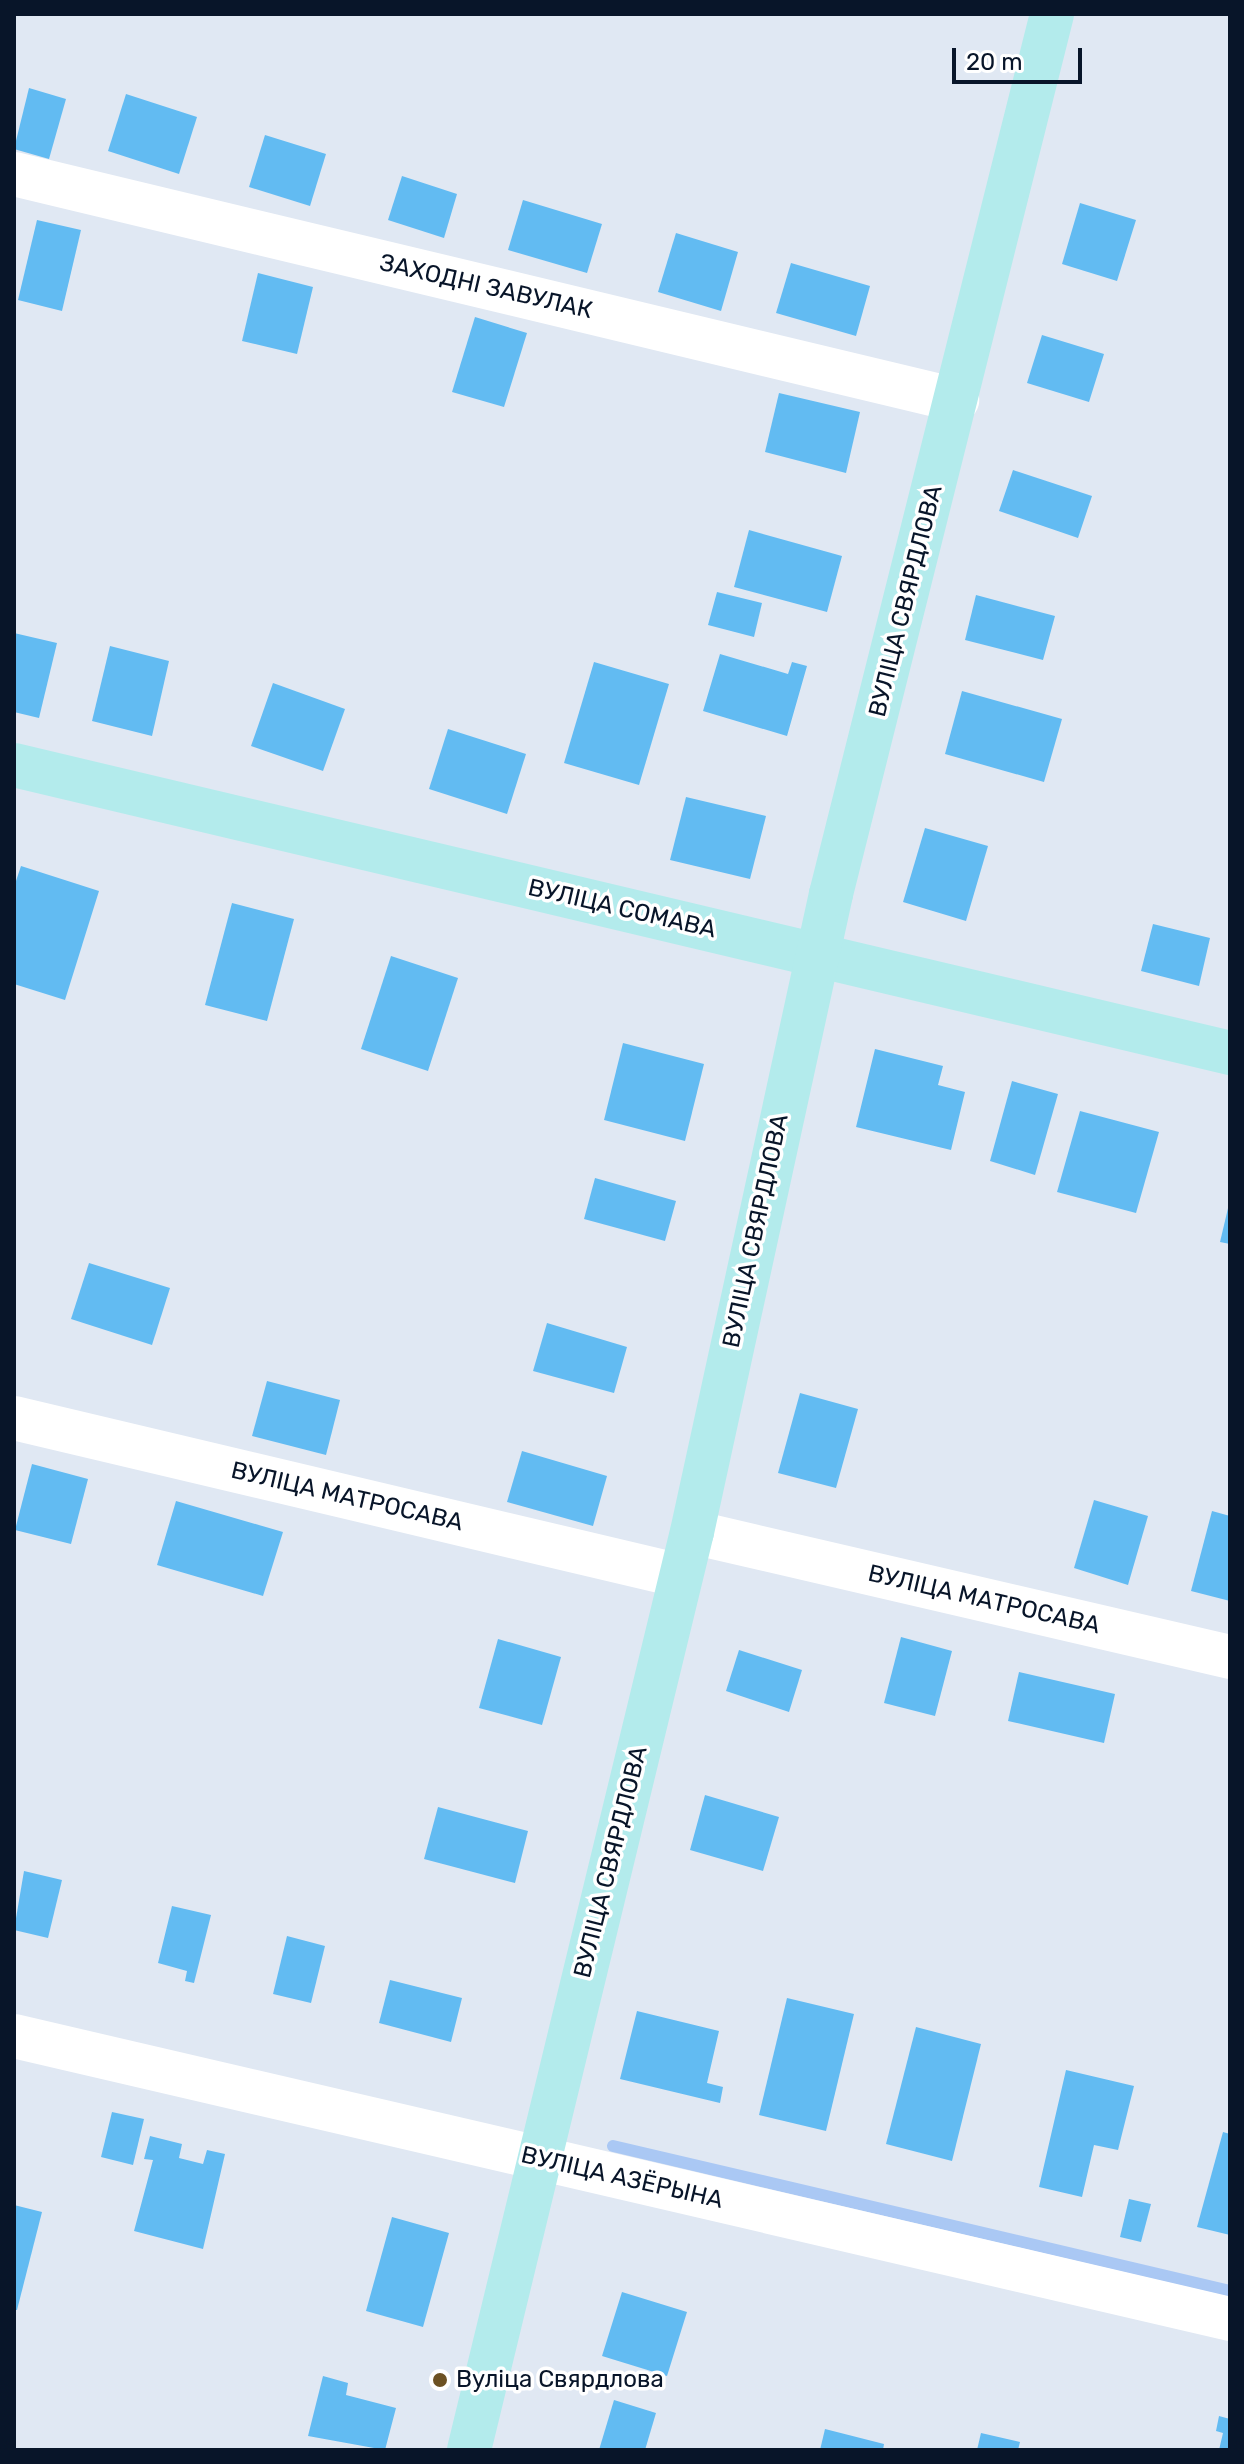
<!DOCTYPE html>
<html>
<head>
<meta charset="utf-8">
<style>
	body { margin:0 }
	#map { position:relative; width:1244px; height:2464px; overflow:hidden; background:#e0e8f3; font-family:Rubik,sans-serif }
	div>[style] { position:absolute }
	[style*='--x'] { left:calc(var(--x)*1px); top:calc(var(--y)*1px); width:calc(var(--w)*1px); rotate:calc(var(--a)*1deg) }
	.stream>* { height:12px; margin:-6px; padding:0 6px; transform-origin:6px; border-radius:6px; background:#aac8f4 }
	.building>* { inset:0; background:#62bbf2 }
	.street>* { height:44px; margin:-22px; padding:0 22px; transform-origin:22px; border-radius:22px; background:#fff }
	.secondary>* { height:44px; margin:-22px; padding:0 22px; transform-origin:22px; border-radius:22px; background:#b3ebec }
	.dots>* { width:22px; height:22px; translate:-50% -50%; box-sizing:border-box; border:4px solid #fff; border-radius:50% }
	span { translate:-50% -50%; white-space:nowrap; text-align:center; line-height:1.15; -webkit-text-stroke:7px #fff; paint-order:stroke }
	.street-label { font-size:24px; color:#081529 }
	.poi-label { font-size:24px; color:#081529 }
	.left { translate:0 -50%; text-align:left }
	.frame { position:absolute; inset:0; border:16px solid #081529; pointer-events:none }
	.scale { position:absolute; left:952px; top:48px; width:130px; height:36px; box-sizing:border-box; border:4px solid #081529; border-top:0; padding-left:10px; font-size:24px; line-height:28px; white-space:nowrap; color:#081529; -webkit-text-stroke:6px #fff; paint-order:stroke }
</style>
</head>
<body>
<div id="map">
	<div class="stream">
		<div style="--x:613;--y:2146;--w:634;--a:13.22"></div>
	</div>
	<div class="building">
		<div style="clip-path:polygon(29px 88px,66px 99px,49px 159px,14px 149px)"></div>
		<div style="clip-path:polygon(126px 94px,197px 117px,179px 174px,108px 151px)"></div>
		<div style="clip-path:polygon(265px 135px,326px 154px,310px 206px,249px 187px)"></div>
		<div style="clip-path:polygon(402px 176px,457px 194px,444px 238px,388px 220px)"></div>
		<div style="clip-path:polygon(523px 200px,602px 224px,587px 273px,508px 250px)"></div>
		<div style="clip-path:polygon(1080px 203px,1136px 220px,1117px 281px,1062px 264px)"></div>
		<div style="clip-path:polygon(37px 220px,81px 230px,62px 311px,18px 300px)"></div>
		<div style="clip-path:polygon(676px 233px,738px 252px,721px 311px,658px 292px)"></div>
		<div style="clip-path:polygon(791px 263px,870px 286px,856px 336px,776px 313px)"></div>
		<div style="clip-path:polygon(258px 273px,313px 287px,297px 354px,242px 341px)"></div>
		<div style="clip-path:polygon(475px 317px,527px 333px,504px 407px,452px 392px)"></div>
		<div style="clip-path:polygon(1042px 335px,1104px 354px,1089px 402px,1027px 383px)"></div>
		<div style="clip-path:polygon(779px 393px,860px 412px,846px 473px,765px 452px)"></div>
		<div style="clip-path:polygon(1013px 470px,1092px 496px,1078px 538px,999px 511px)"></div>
		<div style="clip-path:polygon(749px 530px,842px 556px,827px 612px,734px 587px)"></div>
		<div style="clip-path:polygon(717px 592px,762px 603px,754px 637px,708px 625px)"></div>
		<div style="clip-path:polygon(976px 595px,1055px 616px,1043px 660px,965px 640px)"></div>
		<div style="clip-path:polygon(14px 633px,57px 643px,39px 718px,14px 712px)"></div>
		<div style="clip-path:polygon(110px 646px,169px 661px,152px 736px,92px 721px)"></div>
		<div style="clip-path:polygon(720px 654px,788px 674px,792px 662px,807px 666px,787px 736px,703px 711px)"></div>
		<div style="clip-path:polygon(594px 662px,669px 684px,639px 785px,564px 763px)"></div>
		<div style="clip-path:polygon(273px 683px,345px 709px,323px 771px,251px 746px)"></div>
		<div style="clip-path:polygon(962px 691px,1062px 719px,1044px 782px,945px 754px)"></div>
		<div style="clip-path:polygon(448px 729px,526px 754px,507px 814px,429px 789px)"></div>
		<div style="clip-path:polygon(686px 797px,766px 816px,750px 879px,670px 860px)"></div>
		<div style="clip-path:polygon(925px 828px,988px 846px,966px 921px,903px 902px)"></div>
		<div style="clip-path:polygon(21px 866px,99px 891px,65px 1000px,14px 984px,14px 887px)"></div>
		<div style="clip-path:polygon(232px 903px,294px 919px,267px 1021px,205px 1005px)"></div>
		<div style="clip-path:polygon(1153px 924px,1210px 938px,1199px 986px,1141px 971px)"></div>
		<div style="clip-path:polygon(391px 956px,458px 978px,428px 1071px,361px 1049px)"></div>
		<div style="clip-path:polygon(623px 1043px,704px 1064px,685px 1141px,604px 1120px)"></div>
		<div style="clip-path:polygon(875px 1049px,943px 1066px,938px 1085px,965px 1092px,951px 1150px,856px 1127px)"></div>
		<div style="clip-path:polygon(1012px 1081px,1058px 1094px,1035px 1175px,990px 1161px)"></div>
		<div style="clip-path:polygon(1080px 1111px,1159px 1132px,1136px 1213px,1057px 1192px)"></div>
		<div style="clip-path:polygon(595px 1178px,676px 1201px,665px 1241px,584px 1219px)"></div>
		<div style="clip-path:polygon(1229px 1204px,1230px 1204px,1230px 1244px,1220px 1242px)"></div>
		<div style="clip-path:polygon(89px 1263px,170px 1288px,152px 1345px,71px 1319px)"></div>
		<div style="clip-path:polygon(547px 1323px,627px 1347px,614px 1393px,533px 1371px)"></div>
		<div style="clip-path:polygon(267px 1381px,340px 1400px,326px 1455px,252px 1436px)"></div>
		<div style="clip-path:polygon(800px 1393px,858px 1409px,836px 1488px,778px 1473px)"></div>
		<div style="clip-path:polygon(522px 1451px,607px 1476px,593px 1526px,507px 1502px)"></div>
		<div style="clip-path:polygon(32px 1464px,88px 1479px,71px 1544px,15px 1530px)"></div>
		<div style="clip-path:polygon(1094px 1500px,1148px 1516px,1128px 1585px,1074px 1568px)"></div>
		<div style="clip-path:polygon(176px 1501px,283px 1532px,263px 1596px,157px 1565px)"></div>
		<div style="clip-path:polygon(1212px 1511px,1230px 1516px,1230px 1601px,1191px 1591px)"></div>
		<div style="clip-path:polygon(901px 1637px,952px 1651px,935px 1716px,884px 1703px)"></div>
		<div style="clip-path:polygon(498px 1639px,561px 1657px,542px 1725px,479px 1708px)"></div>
		<div style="clip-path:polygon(739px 1650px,802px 1670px,789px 1712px,726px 1691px)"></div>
		<div style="clip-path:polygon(1019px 1672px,1115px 1694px,1104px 1743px,1008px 1721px)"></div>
		<div style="clip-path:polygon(705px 1795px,779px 1817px,763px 1871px,690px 1850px)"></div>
		<div style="clip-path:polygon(438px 1807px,528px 1831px,515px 1883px,424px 1859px)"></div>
		<div style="clip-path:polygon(24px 1871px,62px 1880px,48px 1938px,14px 1930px)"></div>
		<div style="clip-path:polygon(172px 1906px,211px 1915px,194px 1983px,185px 1981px,187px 1971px,158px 1963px)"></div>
		<div style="clip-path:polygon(287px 1936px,325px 1946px,311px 2003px,273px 1994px)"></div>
		<div style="clip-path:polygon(390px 1980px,462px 1998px,451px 2042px,379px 2023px)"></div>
		<div style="clip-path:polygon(787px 1998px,854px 2014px,826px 2131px,759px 2115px)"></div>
		<div style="clip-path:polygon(637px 2011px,719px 2031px,707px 2083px,723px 2087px,720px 2103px,620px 2079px)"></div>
		<div style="clip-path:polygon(916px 2027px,981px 2044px,952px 2161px,886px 2144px)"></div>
		<div style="clip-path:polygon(1066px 2070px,1134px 2086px,1118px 2150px,1094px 2145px,1082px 2197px,1039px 2187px)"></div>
		<div style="clip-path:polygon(112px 2112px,144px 2119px,133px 2165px,101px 2157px)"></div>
		<div style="clip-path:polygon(1223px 2132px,1230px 2134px,1230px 2235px,1197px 2227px)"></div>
		<div style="clip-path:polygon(150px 2136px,182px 2144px,179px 2158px,203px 2164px,207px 2150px,225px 2154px,203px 2249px,134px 2231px,153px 2160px,144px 2159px)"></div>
		<div style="clip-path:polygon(1129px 2199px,1151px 2204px,1141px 2242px,1120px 2237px)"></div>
		<div style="clip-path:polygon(14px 2205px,42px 2212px,17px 2310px,14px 2310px)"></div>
		<div style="clip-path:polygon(392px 2217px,449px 2233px,423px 2327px,366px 2311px)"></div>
		<div style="clip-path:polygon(622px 2292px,687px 2312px,667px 2376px,602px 2356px)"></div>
		<div style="clip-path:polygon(323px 2376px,348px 2383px,346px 2395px,396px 2408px,385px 2450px,308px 2436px)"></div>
		<div style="clip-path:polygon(614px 2400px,656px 2413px,645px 2450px,599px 2450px)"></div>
		<div style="clip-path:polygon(1219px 2416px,1230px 2419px,1230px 2450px,1219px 2450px,1223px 2433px,1216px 2431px)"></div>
		<div style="clip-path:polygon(825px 2429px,884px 2444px,883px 2450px,820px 2450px)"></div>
		<div style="clip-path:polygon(981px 2433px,1020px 2442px,1018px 2450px,977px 2450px)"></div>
	</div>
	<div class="street">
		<div style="--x:14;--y:174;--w:970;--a:13.48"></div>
		<div style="--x:14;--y:1418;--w:685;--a:13.33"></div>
		<div style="--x:692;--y:1532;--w:552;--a:13.08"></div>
		<div style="--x:14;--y:2036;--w:1248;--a:13.1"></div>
	</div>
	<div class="secondary">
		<div style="--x:14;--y:765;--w:1250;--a:13.32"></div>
		<div style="--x:469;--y:2450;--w:945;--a:-76.35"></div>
		<div style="--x:692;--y:1532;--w:653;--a:-77.71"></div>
		<div style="--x:831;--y:894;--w:907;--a:-75.9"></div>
	</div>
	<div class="dots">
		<div style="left:440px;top:2380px;background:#6c5123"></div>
	</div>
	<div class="street-label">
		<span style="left:486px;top:287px;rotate:13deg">ЗАХОДНІ ЗАВУЛАК</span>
		<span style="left:906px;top:601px;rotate:-76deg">ВУЛІЦА СВЯРДЛОВА</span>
		<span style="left:622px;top:909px;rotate:13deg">ВУЛІЦА СОМАВА</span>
		<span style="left:756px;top:1231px;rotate:-78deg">ВУЛІЦА СВЯРДЛОВА</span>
		<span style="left:347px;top:1497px;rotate:13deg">ВУЛІЦА МАТРОСАВА</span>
		<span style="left:984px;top:1600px;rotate:13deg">ВУЛІЦА МАТРОСАВА</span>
		<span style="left:611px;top:1862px;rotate:-76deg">ВУЛІЦА СВЯРДЛОВА</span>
		<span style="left:622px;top:2178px;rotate:13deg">ВУЛІЦА АЗЁРЫНА</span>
	</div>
	<div class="poi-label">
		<span class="left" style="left:456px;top:2380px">Вуліца Свярдлова</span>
	</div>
	<div class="frame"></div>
	<div class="scale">20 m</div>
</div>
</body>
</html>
